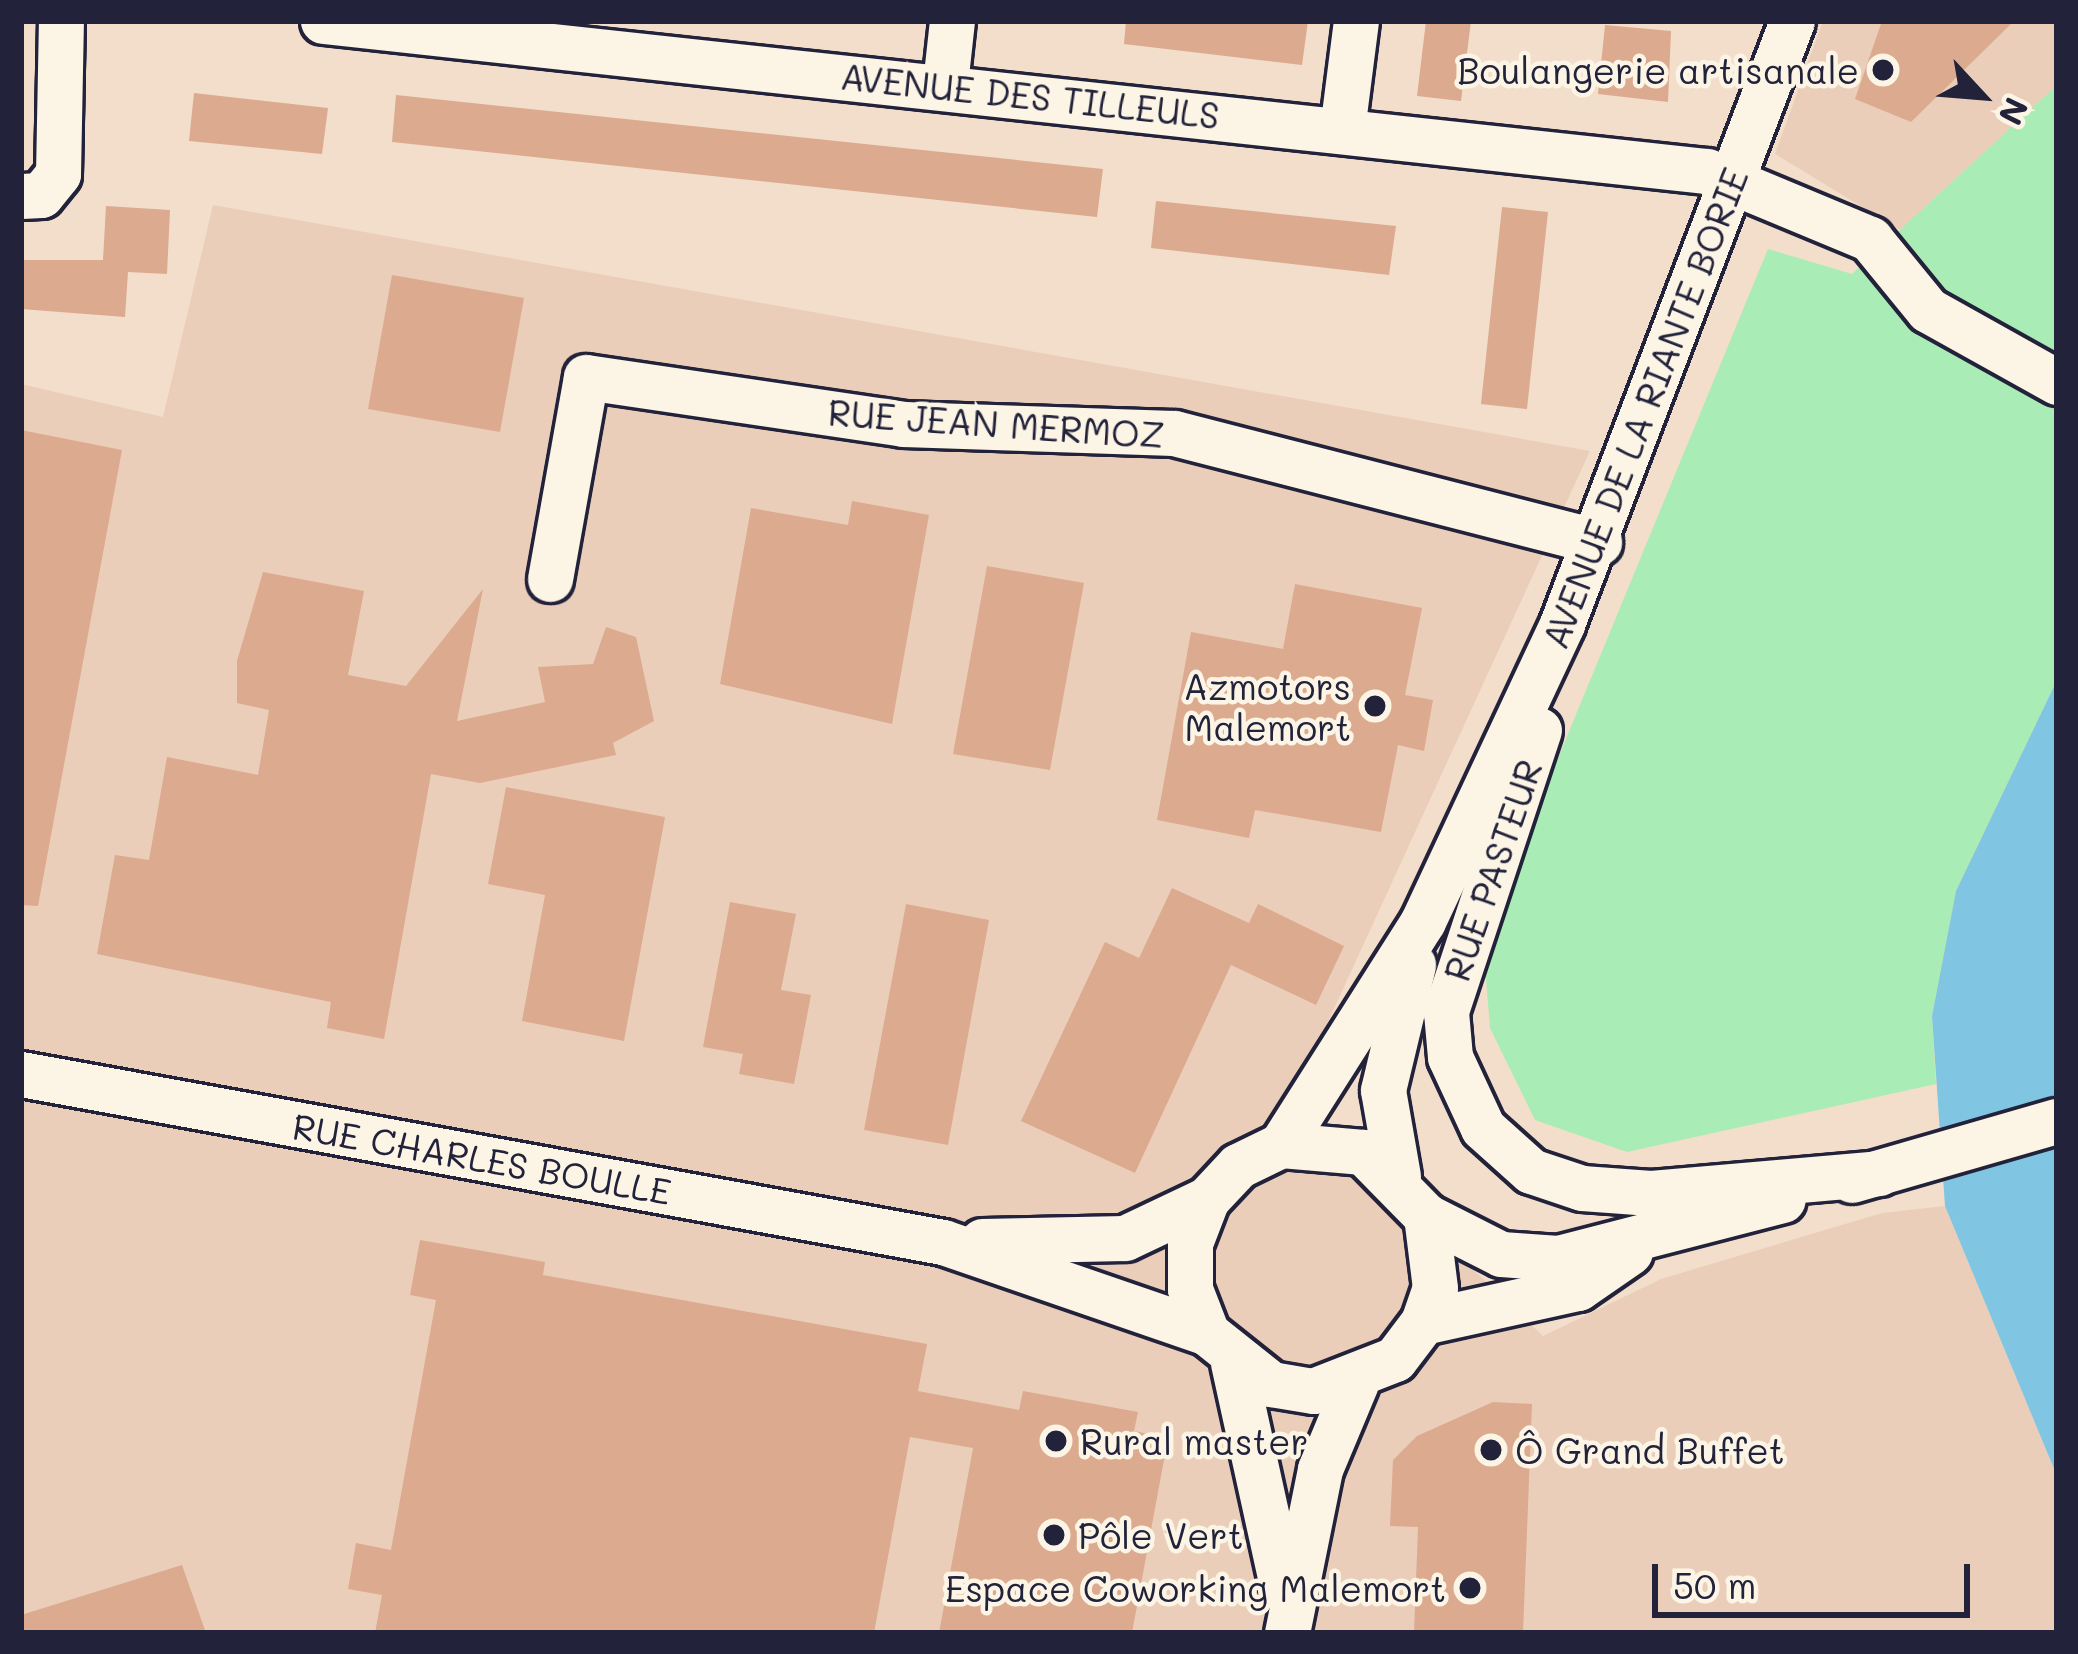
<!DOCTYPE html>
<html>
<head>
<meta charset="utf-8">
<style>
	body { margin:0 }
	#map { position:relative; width:2078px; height:1654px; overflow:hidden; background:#f2decb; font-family:Mali,sans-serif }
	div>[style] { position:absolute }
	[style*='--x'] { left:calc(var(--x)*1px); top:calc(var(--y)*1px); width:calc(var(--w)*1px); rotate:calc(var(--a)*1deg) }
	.built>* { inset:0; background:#ebceb9 }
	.green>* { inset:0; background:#aaecb5 }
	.water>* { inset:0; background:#80c5e1 }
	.building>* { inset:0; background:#dcaa8f }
	.roads { filter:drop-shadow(3px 0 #22223b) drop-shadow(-3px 0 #22223b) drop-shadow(0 3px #22223b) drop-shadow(0 -3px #22223b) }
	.minor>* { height:45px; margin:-22.5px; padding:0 22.5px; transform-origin:22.5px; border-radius:22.5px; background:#fcf5e5 }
	.dots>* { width:33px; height:33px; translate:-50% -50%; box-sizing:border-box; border:6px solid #fcf5e5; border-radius:50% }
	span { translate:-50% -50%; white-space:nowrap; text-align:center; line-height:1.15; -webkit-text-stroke:9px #fcf5e5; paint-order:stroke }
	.poi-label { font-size:36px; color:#22223b }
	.right { translate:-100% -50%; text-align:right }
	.left { translate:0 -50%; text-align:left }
	.street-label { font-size:36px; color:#22223b }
	.frame { position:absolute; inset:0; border:24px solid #22223b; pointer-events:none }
	.north { position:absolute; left:1922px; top:36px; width:120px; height:120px; -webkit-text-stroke:9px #fcf5e5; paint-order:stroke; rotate:116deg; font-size:33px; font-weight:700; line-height:48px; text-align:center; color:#22223b }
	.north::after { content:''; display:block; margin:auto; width:42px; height:54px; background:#22223b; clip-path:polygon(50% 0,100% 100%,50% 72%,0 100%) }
	.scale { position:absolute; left:1652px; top:1564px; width:318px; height:54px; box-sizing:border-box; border:6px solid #22223b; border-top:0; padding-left:15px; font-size:36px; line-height:42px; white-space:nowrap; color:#22223b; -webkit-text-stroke:9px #fcf5e5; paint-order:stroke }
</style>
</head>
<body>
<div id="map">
	<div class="built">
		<div style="clip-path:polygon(1823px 21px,2057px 21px,2057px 85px,1900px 230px,1775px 154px)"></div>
		<div style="clip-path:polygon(213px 205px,1590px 451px,1293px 1098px,1543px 1336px,1661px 1279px,1882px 1213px,1945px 1206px,2057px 1476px,2057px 1633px,21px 1633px,21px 384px,163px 417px)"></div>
	</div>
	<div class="green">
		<div style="clip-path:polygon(2057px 85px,2057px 680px,1956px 891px,1932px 1016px,1936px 1084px,1627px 1152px,1535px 1120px,1490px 1028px,1483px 940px,1768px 249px,1852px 274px)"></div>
	</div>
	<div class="water">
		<div style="clip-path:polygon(2057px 680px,2057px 1476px,1945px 1206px,1932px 1016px,1956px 891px)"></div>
	</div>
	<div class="building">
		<div style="clip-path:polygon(1126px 21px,1308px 21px,1302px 65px,1124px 44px)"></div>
		<div style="clip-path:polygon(1426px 21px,1471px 21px,1461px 101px,1417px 96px)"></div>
		<div style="clip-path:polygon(1882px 21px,2014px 21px,1911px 122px,1855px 99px)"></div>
		<div style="clip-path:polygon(1605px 25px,1671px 31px,1668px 102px,1598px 94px)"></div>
		<div style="clip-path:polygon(194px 93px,328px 108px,322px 154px,189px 141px)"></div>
		<div style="clip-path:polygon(396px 95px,1103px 169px,1097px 217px,392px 142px)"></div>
		<div style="clip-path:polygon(1156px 201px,1396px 226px,1389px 275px,1151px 248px)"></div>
		<div style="clip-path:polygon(106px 206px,170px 210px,167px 274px,128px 272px,125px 317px,21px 309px,21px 260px,103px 260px)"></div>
		<div style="clip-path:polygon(1502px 207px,1548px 212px,1527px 409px,1481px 404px)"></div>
		<div style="clip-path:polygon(392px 275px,524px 298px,500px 432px,368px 409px)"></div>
		<div style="clip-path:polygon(21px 430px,122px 450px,38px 906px,21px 905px)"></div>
		<div style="clip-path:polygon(852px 501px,929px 515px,892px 724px,720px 684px,751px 508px,848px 525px)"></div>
		<div style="clip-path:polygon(987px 566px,1084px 583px,1050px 770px,953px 754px)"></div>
		<div style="clip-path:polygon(263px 572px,364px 591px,348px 675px,406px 686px,483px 589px,457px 721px,545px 702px,538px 667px,593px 664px,606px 627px,636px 637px,654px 721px,613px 743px,616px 755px,480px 783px,431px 774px,384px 1039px,327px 1028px,331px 1002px,97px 954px,115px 855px,149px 860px,167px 757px,258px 775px,269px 710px,237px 703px,237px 661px)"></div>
		<div style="clip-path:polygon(1295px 584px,1422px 608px,1405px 695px,1433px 700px,1424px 751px,1398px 745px,1381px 832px,1255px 810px,1249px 838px,1157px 820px,1191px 632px,1283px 649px)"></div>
		<div style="clip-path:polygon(506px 787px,665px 817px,624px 1041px,522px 1021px,545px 895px,488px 884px)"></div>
		<div style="clip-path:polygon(1172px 888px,1249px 923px,1258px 904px,1344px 946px,1316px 1005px,1231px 965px,1135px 1173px,1021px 1121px,1105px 942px,1139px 958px)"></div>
		<div style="clip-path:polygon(730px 902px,796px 914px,781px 990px,811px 995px,794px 1084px,739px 1074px,743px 1054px,703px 1047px)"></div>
		<div style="clip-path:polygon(906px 904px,989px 920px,948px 1145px,864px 1130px)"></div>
		<div style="clip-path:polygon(420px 1240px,545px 1262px,543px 1275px,927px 1344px,918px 1391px,1019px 1410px,1023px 1391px,1138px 1412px,1134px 1431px,1168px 1438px,1132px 1633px,939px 1633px,973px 1448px,910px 1437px,874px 1633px,375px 1633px,382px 1595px,348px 1589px,356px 1543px,391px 1550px,436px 1300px,410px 1295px)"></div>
		<div style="clip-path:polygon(1493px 1402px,1532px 1404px,1523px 1633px,1414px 1633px,1418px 1527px,1390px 1526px,1393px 1460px,1417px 1436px)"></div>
		<div style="clip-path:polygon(182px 1565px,206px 1633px,21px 1633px,21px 1615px)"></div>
	</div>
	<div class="roads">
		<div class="minor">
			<div style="--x:323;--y:21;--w:1392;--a:6.19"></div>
			<div style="--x:1707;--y:171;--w:177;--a:22.6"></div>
			<div style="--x:1870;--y:239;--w:92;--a:50.8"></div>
			<div style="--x:1928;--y:310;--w:148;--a:29.2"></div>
			<div style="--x:945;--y:84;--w:63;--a:-83.7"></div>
			<div style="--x:1342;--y:130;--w:110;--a:-82.7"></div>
			<div style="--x:21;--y:196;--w:20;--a:-3"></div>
			<div style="--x:41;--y:195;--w:27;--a:-51"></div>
			<div style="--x:58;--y:174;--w:153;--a:-88.9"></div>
			<div style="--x:550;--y:579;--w:205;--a:-79.9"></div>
			<div style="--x:586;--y:377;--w:320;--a:8.4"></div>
			<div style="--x:903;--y:424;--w:271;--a:1.9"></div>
			<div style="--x:1174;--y:433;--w:439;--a:14.4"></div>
			<div style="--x:1539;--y:730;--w:297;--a:108.3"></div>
			<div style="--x:1446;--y:1012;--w:45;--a:84.9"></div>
			<div style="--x:1450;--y:1057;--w:78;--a:65.1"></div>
			<div style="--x:1483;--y:1128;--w:64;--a:41.9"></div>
			<div style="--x:1531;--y:1171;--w:54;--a:18.4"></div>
			<div style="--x:1582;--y:1188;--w:69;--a:4.1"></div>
			<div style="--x:1651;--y:1193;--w:229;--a:-5"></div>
			<div style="--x:21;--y:1074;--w:937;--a:10.33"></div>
			<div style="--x:943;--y:1242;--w:279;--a:19"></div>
			<div style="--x:1207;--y:1333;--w:82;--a:38.6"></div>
			<div style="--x:1271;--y:1384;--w:43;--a:9.5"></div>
			<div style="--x:1313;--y:1391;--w:88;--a:-21.3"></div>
			<div style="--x:1395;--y:1359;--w:46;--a:-52.9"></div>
			<div style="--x:1423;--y:1322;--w:36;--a:-71"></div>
			<div style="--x:1435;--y:1288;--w:73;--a:-97.1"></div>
			<div style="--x:1426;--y:1216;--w:90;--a:-134.5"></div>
			<div style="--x:1363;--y:1152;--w:82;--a:-175.1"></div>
			<div style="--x:1281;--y:1145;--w:48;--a:154"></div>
			<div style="--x:1238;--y:1166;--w:45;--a:133.2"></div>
			<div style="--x:1207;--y:1199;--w:47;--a:111.1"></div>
			<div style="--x:1190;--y:1243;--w:46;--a:90"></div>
			<div style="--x:1190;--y:1289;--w:47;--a:68.9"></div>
			<div style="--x:1281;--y:1145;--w:265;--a:-57.6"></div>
			<div style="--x:1423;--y:921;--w:328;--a:-64.9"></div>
			<div style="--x:1562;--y:624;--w:645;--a:-69.12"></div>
			<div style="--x:1398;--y:1176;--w:87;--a:-99.9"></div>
			<div style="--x:1383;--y:1090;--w:129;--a:-76.5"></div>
			<div style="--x:1852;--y:1180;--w:213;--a:-16.1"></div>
			<div style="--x:1426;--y:1216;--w:84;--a:26.9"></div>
			<div style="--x:1501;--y:1254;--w:57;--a:4"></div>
			<div style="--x:1558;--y:1258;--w:232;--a:-14.5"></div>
			<div style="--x:982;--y:1241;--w:143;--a:-1.2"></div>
			<div style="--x:1125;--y:1238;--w:91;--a:-25.4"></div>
			<div style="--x:1423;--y:1322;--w:159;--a:-12.4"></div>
			<div style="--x:1578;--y:1288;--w:63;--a:-34.7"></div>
			<div style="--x:1233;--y:1363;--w:232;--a:77.6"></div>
			<div style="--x:1287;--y:1633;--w:167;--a:-78.6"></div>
			<div style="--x:1320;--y:1469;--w:93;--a:-67.3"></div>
		</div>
	</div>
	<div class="dots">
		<div style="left:1883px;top:70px;background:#22223b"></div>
		<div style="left:1375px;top:706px;background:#22223b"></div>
		<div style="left:1056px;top:1441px;background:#22223b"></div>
		<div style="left:1491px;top:1450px;background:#22223b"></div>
		<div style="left:1054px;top:1535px;background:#22223b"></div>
		<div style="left:1470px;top:1588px;background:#22223b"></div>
	</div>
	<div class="poi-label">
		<span class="right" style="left:1859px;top:70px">Boulangerie artisanale</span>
		<span class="right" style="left:1351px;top:706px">Azmotors<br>Malemort</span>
		<span class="left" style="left:1080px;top:1441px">Rural master</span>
		<span class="left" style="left:1515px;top:1450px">Ô Grand Buffet</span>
		<span class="left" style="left:1078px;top:1535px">Pôle Vert</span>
		<span class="right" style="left:1446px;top:1588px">Espace Coworking Malemort</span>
	</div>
	<div class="street-label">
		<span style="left:1030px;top:95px;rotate:6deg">AVENUE DES TILLEULS</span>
		<span style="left:1644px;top:408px;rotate:-69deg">AVENUE DE LA RIANTE BORIE</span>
		<span style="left:996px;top:423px;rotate:4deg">RUE JEAN MERMOZ</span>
		<span style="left:1492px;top:870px;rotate:-71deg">RUE PASTEUR</span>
		<span style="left:482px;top:1158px;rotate:10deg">RUE CHARLES BOULLE</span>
	</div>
	<div class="frame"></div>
	<div class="north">N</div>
	<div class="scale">50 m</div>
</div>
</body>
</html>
